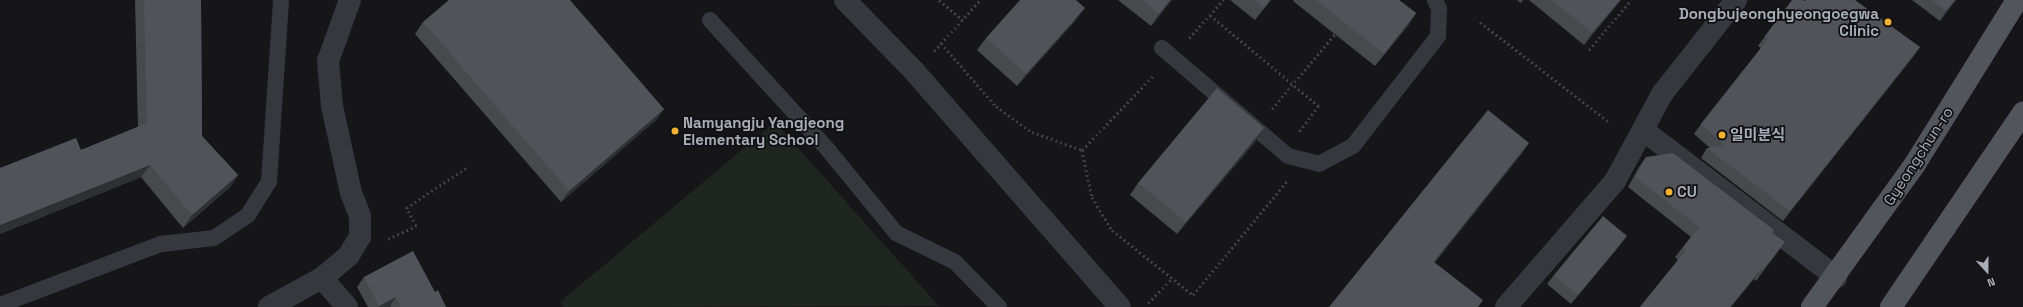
<!DOCTYPE html>
<html>
<head>
<meta charset="utf-8">
<style>
	body { margin:0 }
	#map { position:relative; width:2023px; height:307px; overflow:hidden; background:#161618; font-family:"Space Grotesk","Noto Sans KR",sans-serif }
	div>[style] { position:absolute }
	[style*='--x'] { left:calc(var(--x)*1px); top:calc(var(--y)*1px); width:calc(var(--w)*1px); rotate:calc(var(--a)*1deg) }
	.green>* { inset:0; background:#1e261f }
	.path>* { height:2.5px; margin-top:-1.25px; transform-origin:0; background:repeating-linear-gradient(90deg,#3d3f44 0 2px,transparent 0 5px) }
	.lane>* { height:16px; margin:-8px; padding:0 8px; transform-origin:8px; border-radius:8px; background:#37383d }
	.street>* { height:22px; margin:-11px; padding:0 11px; transform-origin:11px; border-radius:11px; background:#37383d }
	.primary>* { height:22px; margin:-11px; padding:0 11px; transform-origin:11px; border-radius:11px; background:#53555c }
	.wall>* { inset:0; background:#47494d }
	.shaded-wall>* { inset:0; background:#2f3033 }
	.building>* { inset:0; background:#525359 }
	.dots>* { width:11px; height:11px; translate:-50% -50%; box-sizing:border-box; border:2px solid #111113; border-radius:50% }
	span { translate:-50% -50%; white-space:nowrap; text-align:center; line-height:1.15; -webkit-text-stroke:3.5px #111113; paint-order:stroke }
	.poi-label { font-size:15px; color:#a8adb8; font-weight:700 }
	.right { translate:-100% -50%; text-align:right }
	.left { translate:0 -50%; text-align:left }
	.street-label { font-size:15px; color:#a8adb8 }
	.north { position:absolute; left:1967px; top:251px; width:40px; height:40px; -webkit-text-stroke:3px #111113; paint-order:stroke; rotate:159deg; font-size:11px; font-weight:700; line-height:16px; text-align:center; color:#a8adb8 }
	.north::after { content:''; display:block; margin:auto; width:14px; height:18px; background:#a8adb8; clip-path:polygon(50% 0,100% 100%,50% 72%,0 100%) }
</style>
</head>
<body>
<div id="map">
	<div class="green">
		<div style="clip-path:polygon(775px 122px,939px 306px,564px 307px,560px 302px)"></div>
	</div>
	<div class="path">
		<div style="--x:939;--y:0;--w:31;--a:40"></div>
		<div style="--x:1210;--y:15;--w:142;--a:39.9"></div>
		<div style="--x:1319;--y:106;--w:34;--a:127"></div>
		<div style="--x:1480;--y:22;--w:165;--a:37.8"></div>
		<div style="--x:1189;--y:38;--w:51;--a:-48.2"></div>
		<div style="--x:941;--y:43;--w:84;--a:48.9"></div>
		<div style="--x:996;--y:106;--w:44;--a:35.8"></div>
		<div style="--x:1032;--y:132;--w:53;--a:19.8"></div>
		<div style="--x:1082;--y:150;--w:48;--a:78"></div>
		<div style="--x:1092;--y:197;--w:39;--a:59"></div>
		<div style="--x:1112;--y:230;--w:104;--a:38.7"></div>
		<div style="--x:1193;--y:295;--w:148;--a:-50.5"></div>
		<div style="--x:1589;--y:50;--w:65;--a:-50"></div>
		<div style="--x:934;--y:51;--w:69;--a:-48"></div>
		<div style="--x:1272;--y:109;--w:98;--a:-50"></div>
		<div style="--x:1082;--y:150;--w:105;--a:-46.2"></div>
		<div style="--x:388;--y:239;--w:31;--a:-25"></div>
		<div style="--x:416;--y:226;--w:21;--a:-119"></div>
		<div style="--x:406;--y:208;--w:72;--a:-33.7"></div>
		<div style="--x:1148;--y:303;--w:35;--a:-46"></div>
	</div>
	<div class="lane">
		<div style="--x:710;--y:20;--w:177;--a:47.7"></div>
		<div style="--x:829;--y:151;--w:106;--a:50.7"></div>
		<div style="--x:896;--y:233;--w:66;--a:26.2"></div>
		<div style="--x:955;--y:262;--w:63;--a:45.6"></div>
		<div style="--x:1162;--y:48;--w:166;--a:40.6"></div>
		<div style="--x:1288;--y:156;--w:32;--a:14"></div>
		<div style="--x:1319;--y:164;--w:38;--a:-28"></div>
		<div style="--x:1353;--y:146;--w:139;--a:-52.3"></div>
		<div style="--x:1438;--y:36;--w:27;--a:-88"></div>
		<div style="--x:1439;--y:9;--w:10;--a:-114"></div>
		<div style="--x:0;--y:305;--w:172;--a:-20.8"></div>
		<div style="--x:161;--y:244;--w:53;--a:-6.5"></div>
		<div style="--x:214;--y:238;--w:41;--a:-34.1"></div>
		<div style="--x:248;--y:215;--w:39;--a:-58"></div>
		<div style="--x:269;--y:182;--w:182;--a:-86.2"></div>
	</div>
	<div class="street">
		<div style="--x:845;--y:0;--w:99;--a:45.8"></div>
		<div style="--x:914;--y:71;--w:313;--a:48.9"></div>
		<div style="--x:1643;--y:130;--w:243;--a:37.3"></div>
		<div style="--x:322;--y:278;--w:38;--a:49"></div>
		<div style="--x:269;--y:307;--w:60;--a:-28.7"></div>
		<div style="--x:322;--y:278;--w:35;--a:-40"></div>
		<div style="--x:349;--y:255;--w:21;--a:-59"></div>
		<div style="--x:360;--y:237;--w:21;--a:-90"></div>
		<div style="--x:360;--y:216;--w:25;--a:-111"></div>
		<div style="--x:351;--y:193;--w:89;--a:-102.3"></div>
		<div style="--x:332;--y:106;--w:45;--a:-95.1"></div>
		<div style="--x:328;--y:61;--w:65;--a:-70.2"></div>
		<div style="--x:1506;--y:307;--w:167;--a:-49.1"></div>
		<div style="--x:1615;--y:181;--w:99;--a:-61.6"></div>
		<div style="--x:1662;--y:94;--w:120;--a:-51.8"></div>
	</div>
	<div class="primary">
		<div style="--x:1812;--y:307;--w:176;--a:-54.2"></div>
		<div style="--x:1915;--y:164;--w:193;--a:-58.1"></div>
		<div style="--x:1891;--y:307;--w:235;--a:-55.8"></div>
	</div>
	<div class="wall">
		<div style="clip-path:polygon(135px 0,201px 0,202px 136px,238px 175px,230px 187px,183px 228px,141px 177px,0 234px,0 168px,81px 150px,138px 127px)"></div>
		<div style="clip-path:polygon(1118px 0,1172px 0,1151px 26px)"></div>
		<div style="clip-path:polygon(1230px 0,1271px 0,1255px 20px)"></div>
		<div style="clip-path:polygon(1294px 0,1399px 0,1416px 13px,1408px 26px,1375px 66px,1293px 1px)"></div>
		<div style="clip-path:polygon(1517px 0,1523px 0,1521px 3px)"></div>
		<div style="clip-path:polygon(1529px 0,1621px 0,1584px 45px)"></div>
		<div style="clip-path:polygon(1912px 0,1956px 0,1940px 21px)"></div>
		<div style="clip-path:polygon(1805px 1px,1920px 47px,1913px 57px,1783px 221px,1701px 158px,1707px 148px,1710px 148px,1694px 134px,1701px 124px,1761px 48px,1758px 46px,1765px 36px)"></div>
		<div style="clip-path:polygon(1076px 20px,1017px 86px,977px 50px,986px 38px)"></div>
		<div style="clip-path:polygon(423px 22px,664px 109px,656px 120px,561px 202px,415px 34px)"></div>
		<div style="clip-path:polygon(1256px 141px,1177px 234px,1130px 195px,1138px 183px)"></div>
		<div style="clip-path:polygon(1646px 157px,1772px 233px,1777px 253px,1756px 281px,1754px 279px,1731px 307px,1640px 307px,1678px 260px,1675px 257px,1691px 237px,1628px 187px,1639px 167px)"></div>
		<div style="clip-path:polygon(1620px 245px,1571px 304px,1547px 284px,1554px 275px)"></div>
		<div style="clip-path:polygon(364px 277px,435px 292px,446px 307px,390px 307px,390px 306px,388px 307px,368px 307px,357px 287px)"></div>
	</div>
	<div class="shaded-wall">
		<div style="clip-path:polygon(1170px 0,1172px 0,1151px 26px,1159px 14px)"></div>
		<div style="clip-path:polygon(1270px 0,1271px 0,1255px 20px)"></div>
		<div style="clip-path:polygon(1620px 0,1621px 0,1584px 45px,1592px 33px)"></div>
		<div style="clip-path:polygon(1955px 0,1956px 0,1940px 21px,1946px 11px)"></div>
		<div style="clip-path:polygon(1085px 8px,1076px 20px,1017px 86px,1026px 74px)"></div>
		<div style="clip-path:polygon(1416px 13px,1408px 26px,1375px 66px,1384px 54px)"></div>
		<div style="clip-path:polygon(1920px 47px,1913px 57px,1783px 221px,1790px 211px)"></div>
		<div style="clip-path:polygon(664px 109px,656px 120px,561px 202px,569px 191px)"></div>
		<div style="clip-path:polygon(1264px 128px,1256px 141px,1177px 234px,1186px 222px)"></div>
		<div style="clip-path:polygon(1529px 143px,1521px 155px,1426px 274px,1434px 262px)"></div>
		<div style="clip-path:polygon(150px 165px,141px 177px,0 234px,0 225px)"></div>
		<div style="clip-path:polygon(238px 175px,230px 187px,183px 228px,192px 215px)"></div>
		<div style="clip-path:polygon(1627px 236px,1620px 245px,1571px 304px,1578px 295px)"></div>
		<div style="clip-path:polygon(1785px 242px,1777px 253px,1756px 281px,1763px 270px)"></div>
		<div style="clip-path:polygon(1761px 269px,1754px 279px,1731px 307px,1730px 307px)"></div>
		<div style="clip-path:polygon(396px 297px,390px 306px,388px 307px,379px 307px,379px 306px)"></div>
	</div>
	<div class="building">
		<div style="clip-path:polygon(144px 0,201px 0,202px 136px,238px 175px,192px 215px,150px 165px,0 225px,0 168px,76px 138px,81px 150px,147px 123px)"></div>
		<div style="clip-path:polygon(449px 0,570px 0,664px 109px,569px 191px,423px 22px)"></div>
		<div style="clip-path:polygon(1020px 0,1076px 0,1085px 8px,1026px 74px,986px 38px)"></div>
		<div style="clip-path:polygon(1142px 0,1170px 0,1159px 14px)"></div>
		<div style="clip-path:polygon(1254px 0,1270px 0,1264px 8px)"></div>
		<div style="clip-path:polygon(1316px 0,1399px 0,1416px 13px,1384px 54px)"></div>
		<div style="clip-path:polygon(1552px 0,1620px 0,1592px 33px)"></div>
		<div style="clip-path:polygon(1792px 0,1803px 0,1805px 1px,1806px 0,1855px 0,1920px 47px,1790px 211px,1707px 148px,1725px 146px,1701px 124px,1768px 39px,1765px 36px)"></div>
		<div style="clip-path:polygon(1931px 0,1955px 0,1946px 11px)"></div>
		<div style="clip-path:polygon(1217px 88px,1264px 128px,1186px 222px,1138px 183px)"></div>
		<div style="clip-path:polygon(1488px 110px,1529px 143px,1434px 262px,1483px 300px,1478px 307px,1329px 307px)"></div>
		<div style="clip-path:polygon(1673px 153px,1774px 230px,1772px 233px,1785px 242px,1763px 270px,1761px 269px,1730px 307px,1640px 307px,1686px 250px,1683px 247px,1699px 227px,1635px 177px,1646px 157px)"></div>
		<div style="clip-path:polygon(1603px 216px,1627px 236px,1578px 295px,1554px 275px)"></div>
		<div style="clip-path:polygon(413px 251px,435px 292px,438px 290px,446px 307px,401px 307px,396px 297px,379px 306px,364px 277px)"></div>
	</div>
	<div class="dots">
		<div style="left:1888px;top:22px;background:#f2b134"></div>
		<div style="left:675px;top:131px;background:#f2b134"></div>
		<div style="left:1722px;top:135px;background:#f2b134"></div>
		<div style="left:1669px;top:192px;background:#f2b134"></div>
	</div>
	<div class="poi-label">
		<span class="right" style="left:1879px;top:22px">Dongbujeonghyeongoegwa<br>Clinic</span>
		<span class="left" style="left:683px;top:131px">Namyangju Yangjeong<br>Elementary School</span>
		<span class="left" style="left:1730px;top:135px">일미분식</span>
		<span class="left" style="left:1677px;top:192px">CU</span>
	</div>
	<div class="street-label">
		<span style="left:1918px;top:156px;rotate:-57deg">Gyeongchun-ro</span>
	</div>
	<div class="north">N</div>
</div>
</body>
</html>
